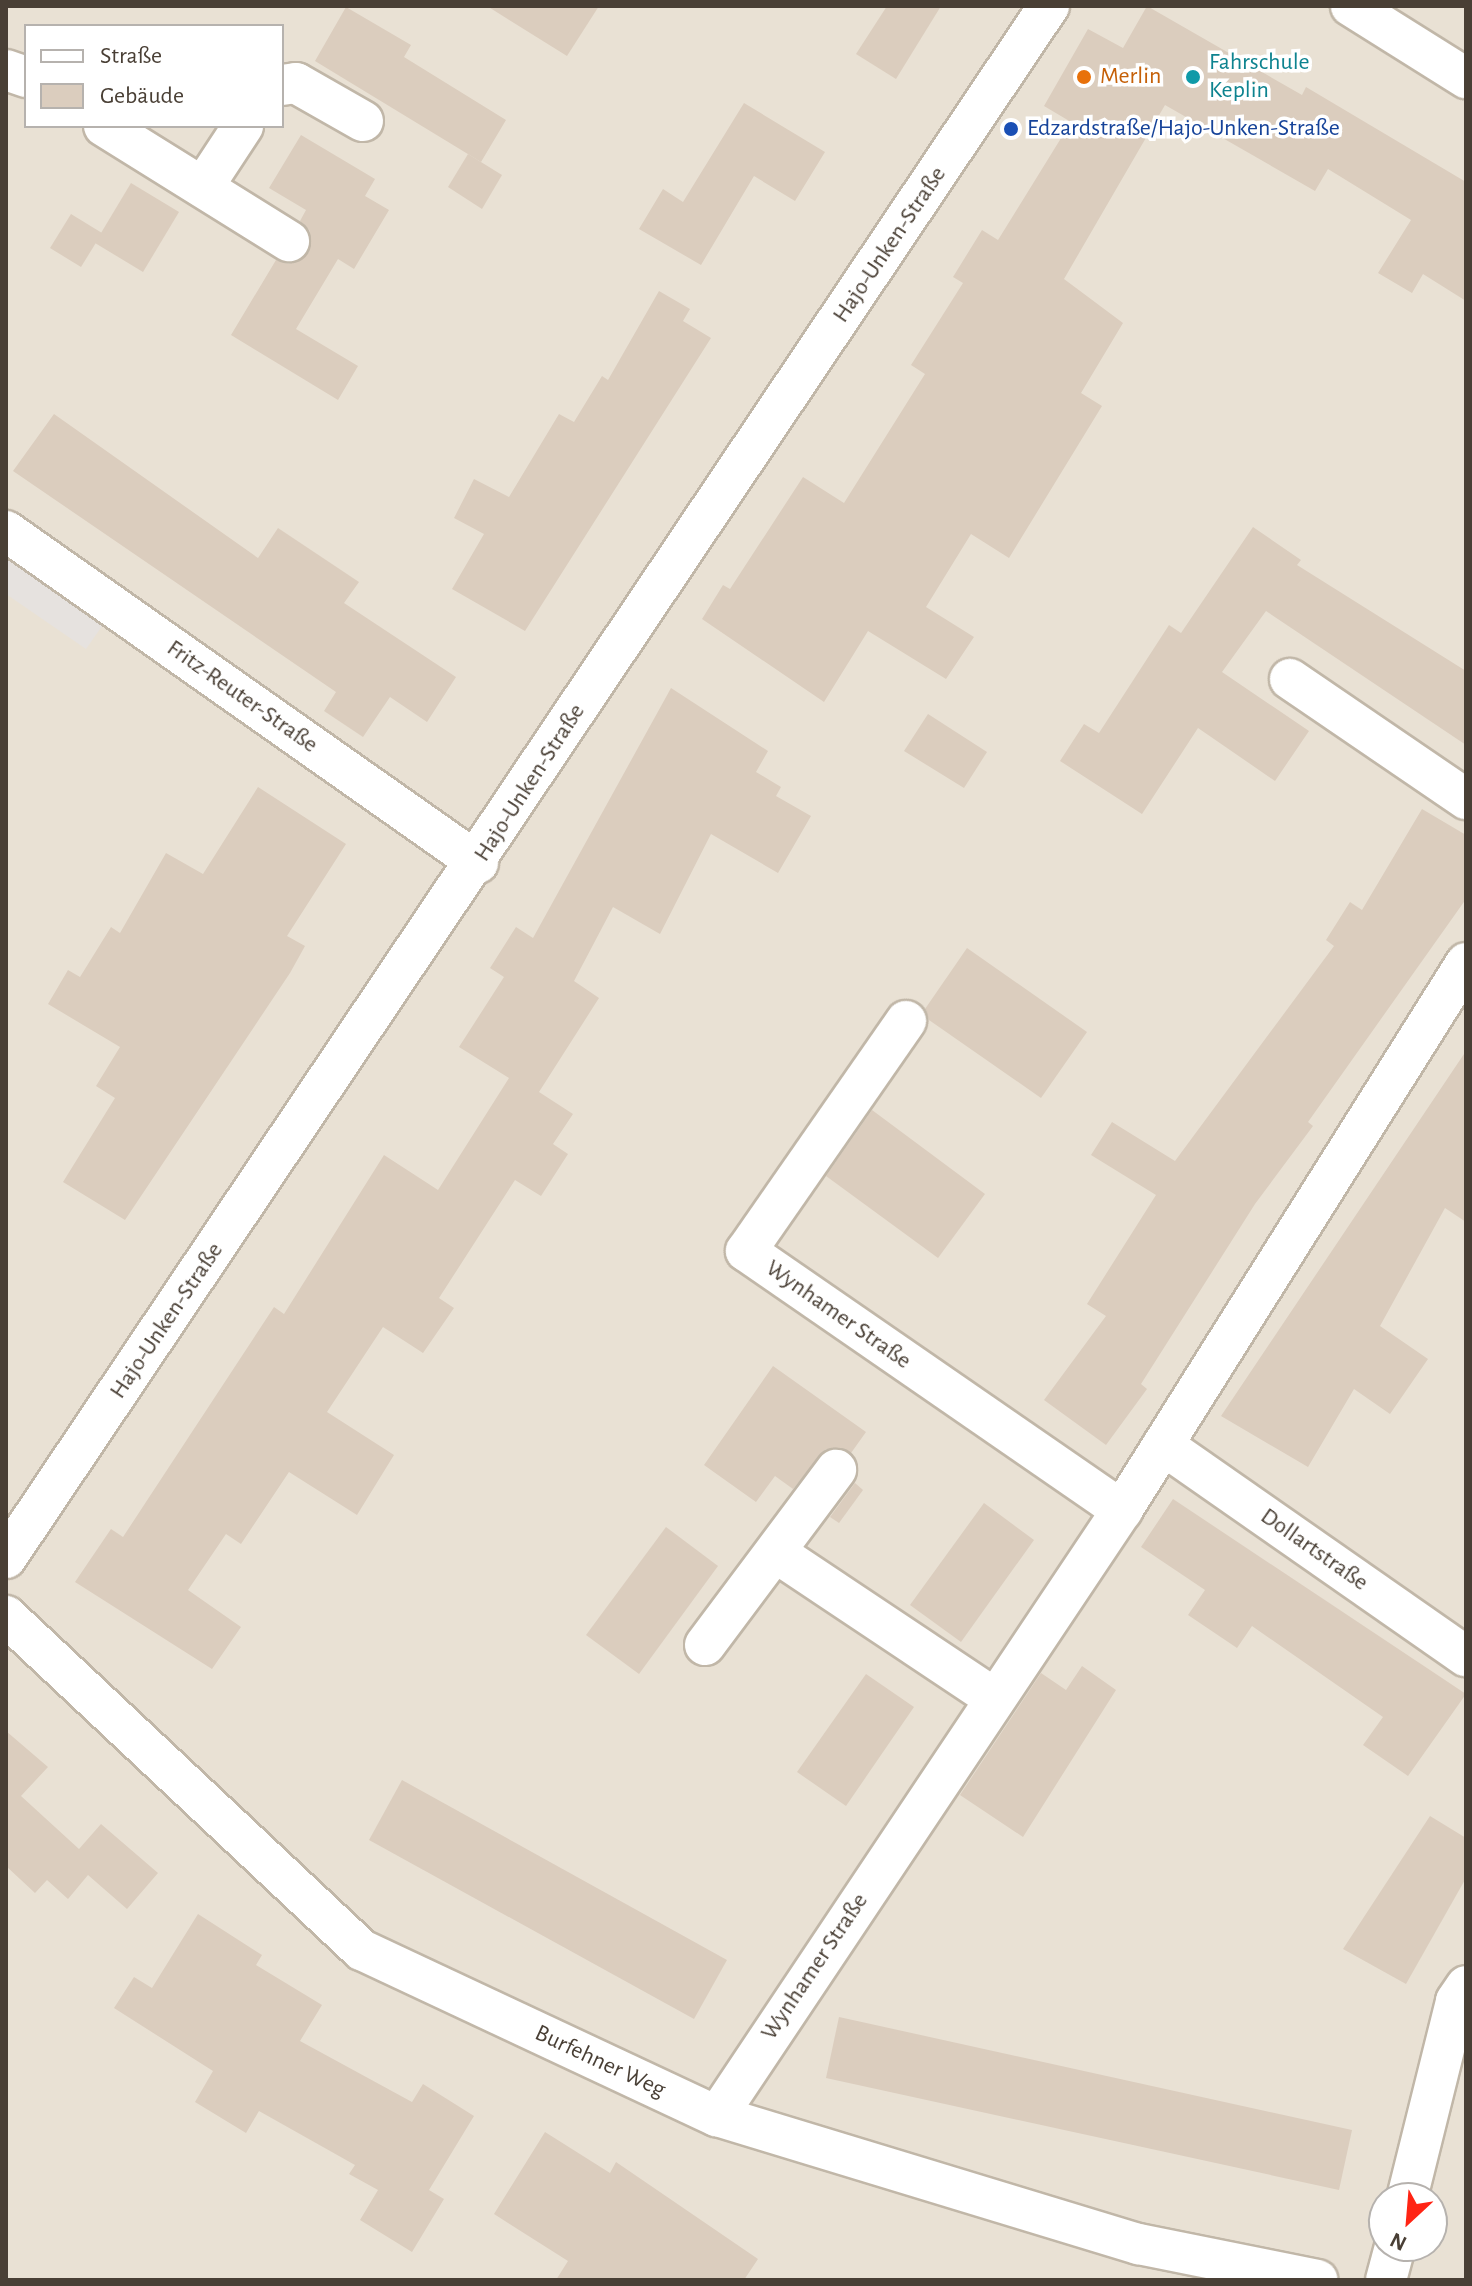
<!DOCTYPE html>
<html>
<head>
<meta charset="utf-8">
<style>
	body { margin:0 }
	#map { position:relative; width:1472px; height:2286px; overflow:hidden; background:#f5efe7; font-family:"Alegreya Sans",sans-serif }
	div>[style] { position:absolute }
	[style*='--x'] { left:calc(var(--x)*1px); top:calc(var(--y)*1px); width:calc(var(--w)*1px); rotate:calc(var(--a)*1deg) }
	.residential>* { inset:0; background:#e9e1d4 }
	.parking>* { inset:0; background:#e6e2df }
	.building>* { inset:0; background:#dbcdbe }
	.roads { filter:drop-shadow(2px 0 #c1b7a8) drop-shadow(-2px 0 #c1b7a8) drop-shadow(0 2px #c1b7a8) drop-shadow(0 -2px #c1b7a8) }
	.minor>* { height:40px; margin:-20px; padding:0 20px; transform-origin:20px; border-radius:20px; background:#fff }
	.dots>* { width:22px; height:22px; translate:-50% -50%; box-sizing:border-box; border:4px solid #fff; border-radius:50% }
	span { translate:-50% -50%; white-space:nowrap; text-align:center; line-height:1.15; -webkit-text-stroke:7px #fff; paint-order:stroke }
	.culture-label { font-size:24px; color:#0d838f }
	.left { translate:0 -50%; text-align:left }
	.food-label { font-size:24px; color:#c56008 }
	.transit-label { font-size:24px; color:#164399 }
	.street-label { font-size:24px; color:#493f35 }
	.frame { position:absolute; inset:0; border:8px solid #493f35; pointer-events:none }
	.legend { position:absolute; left:24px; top:24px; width:260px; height:104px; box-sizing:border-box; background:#fff; border:2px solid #b6b2ae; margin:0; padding:10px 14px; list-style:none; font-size:24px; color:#493f35 }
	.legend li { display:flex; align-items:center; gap:16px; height:40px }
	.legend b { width:40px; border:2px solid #b6b2ae }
	.north { position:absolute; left:1368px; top:2182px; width:80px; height:80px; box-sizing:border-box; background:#fff; border:2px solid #b6b2ae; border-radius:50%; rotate:206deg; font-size:22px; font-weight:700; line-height:32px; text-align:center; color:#493f35 }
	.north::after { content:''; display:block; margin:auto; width:28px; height:36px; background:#ff2414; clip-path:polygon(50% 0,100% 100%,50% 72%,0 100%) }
</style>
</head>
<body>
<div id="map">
	<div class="residential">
		<div style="clip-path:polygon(evenodd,6px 6px,1466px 6px,1466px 2280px,6px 2280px,6px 6px,26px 26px,282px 26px,282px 126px,26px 126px,26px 26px,6px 6px,1384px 2198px,1432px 2198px,1432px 2246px,1384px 2246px,1384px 2198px)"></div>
	</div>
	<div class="parking">
		<div style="clip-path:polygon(6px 550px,107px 619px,86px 649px,6px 594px)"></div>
	</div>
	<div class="building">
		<div style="clip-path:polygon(487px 6px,599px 6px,567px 56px)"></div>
		<div style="clip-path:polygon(887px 6px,941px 6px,896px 79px,856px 54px)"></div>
		<div style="clip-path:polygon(1147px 6px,1302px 95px,1306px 87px,1466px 182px,1466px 301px,1423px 274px,1412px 293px,1378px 273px,1411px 220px,1328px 169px,1315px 191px,1165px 105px,1064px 279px,1123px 323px,1081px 393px,1102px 406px,1009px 558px,971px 534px,926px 607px,974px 637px,946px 679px,868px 631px,824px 702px,702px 619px,723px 585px,730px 589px,803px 477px,844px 503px,925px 374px,911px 365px,963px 283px,953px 277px,982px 230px,998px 240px,1071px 122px,1044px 106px,1088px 29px,1123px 48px)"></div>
		<div style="clip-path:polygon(346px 7px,411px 45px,404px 57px,506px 120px,481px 162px,315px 61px)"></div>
		<div style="clip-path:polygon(744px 103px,825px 152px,795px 201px,754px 176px,701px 265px,639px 229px,663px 189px,683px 202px)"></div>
		<div style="clip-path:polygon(301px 135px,375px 179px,365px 196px,389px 210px,354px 269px,338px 259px,296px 329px,358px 366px,338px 400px,231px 335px,276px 260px,289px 264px,309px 252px,310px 231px,300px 221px,306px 210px,269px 188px)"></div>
		<div style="clip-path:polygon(468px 154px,502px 175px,482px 209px,448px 187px)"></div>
		<div style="clip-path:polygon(131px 183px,179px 212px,143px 272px,95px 243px)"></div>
		<div style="clip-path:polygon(71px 214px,102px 233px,81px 267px,50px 248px)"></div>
		<div style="clip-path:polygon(659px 291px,690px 309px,683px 321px,711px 338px,525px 631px,452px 589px,484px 534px,454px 518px,474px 479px,509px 497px,559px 414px,574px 422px,602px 376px,608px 380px)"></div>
		<div style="clip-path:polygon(54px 414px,258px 558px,278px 528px,359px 582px,344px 603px,456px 677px,427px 722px,390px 697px,363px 737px,324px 711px,336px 692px,13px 471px)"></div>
		<div style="clip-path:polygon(1253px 527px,1301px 560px,1297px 565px,1466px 671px,1466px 745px,1266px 611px,1222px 672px,1309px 731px,1275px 781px,1198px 728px,1142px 814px,1060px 761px,1084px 724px,1099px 733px,1169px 625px,1181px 633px)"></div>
		<div style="clip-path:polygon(671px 688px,768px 751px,756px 772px,781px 787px,776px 796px,811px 816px,778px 873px,711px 834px,660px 934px,613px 907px,574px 981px,599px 998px,539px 1092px,573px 1114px,553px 1144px,568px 1154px,541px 1196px,515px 1180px,439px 1298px,454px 1308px,423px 1353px,383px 1327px,327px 1412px,394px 1455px,357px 1515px,289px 1472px,241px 1544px,226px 1534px,188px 1590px,241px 1627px,212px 1669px,75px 1582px,111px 1529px,123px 1537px,274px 1307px,284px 1314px,384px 1155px,438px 1190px,509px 1078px,459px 1047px,504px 977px,490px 968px,516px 927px,533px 938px)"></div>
		<div style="clip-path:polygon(928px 714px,987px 752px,964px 788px,904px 751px)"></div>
		<div style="clip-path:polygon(258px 787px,346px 844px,287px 936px,305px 946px,290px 973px,125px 1220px,63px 1182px,115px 1098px,96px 1086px,120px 1047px,48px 1004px,68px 970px,80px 977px,111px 927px,120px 933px,166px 853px,203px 874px)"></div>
		<div style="clip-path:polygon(1422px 809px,1466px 835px,1466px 899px,1308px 1122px,1313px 1126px,1255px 1204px,1141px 1384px,1147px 1389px,1106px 1445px,1044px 1400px,1106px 1316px,1087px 1304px,1156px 1195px,1091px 1155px,1112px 1122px,1175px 1161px,1334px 946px,1326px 940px,1350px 902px,1362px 910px)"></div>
		<div style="clip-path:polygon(967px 948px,1087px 1032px,1041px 1098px,929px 1020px,925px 1009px)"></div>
		<div style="clip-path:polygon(1466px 1051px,1466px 1222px,1445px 1208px,1380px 1326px,1428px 1359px,1390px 1414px,1354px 1389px,1308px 1467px,1221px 1416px)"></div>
		<div style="clip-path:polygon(872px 1110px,985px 1194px,938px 1258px,826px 1176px)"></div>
		<div style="clip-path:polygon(773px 1366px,866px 1432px,851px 1453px,826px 1449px,793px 1489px,775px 1476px,756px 1502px,704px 1465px)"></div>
		<div style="clip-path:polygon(855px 1483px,863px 1490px,839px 1523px,830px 1517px)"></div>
		<div style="clip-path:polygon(1173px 1499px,1466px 1694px,1408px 1776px,1363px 1745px,1383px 1717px,1252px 1626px,1237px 1648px,1188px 1615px,1205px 1590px,1141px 1547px)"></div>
		<div style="clip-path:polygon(984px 1503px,1034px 1540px,961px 1642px,910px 1605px)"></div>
		<div style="clip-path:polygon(666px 1527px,718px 1566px,639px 1674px,586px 1635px)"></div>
		<div style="clip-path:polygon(1082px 1666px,1116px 1690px,1023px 1837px,960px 1795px,1041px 1673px,1066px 1690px)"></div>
		<div style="clip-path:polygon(866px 1674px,914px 1707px,846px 1806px,797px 1772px)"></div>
		<div style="clip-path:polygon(6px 1731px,48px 1767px,21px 1796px,79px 1849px,101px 1824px,158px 1873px,127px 1909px,88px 1875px,68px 1899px,47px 1880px,35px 1893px,6px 1866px)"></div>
		<div style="clip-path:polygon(402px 1780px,727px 1960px,694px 2019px,369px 1840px)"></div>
		<div style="clip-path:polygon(1430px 1816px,1466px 1838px,1466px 1878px,1406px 1984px,1343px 1949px)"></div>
		<div style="clip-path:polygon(198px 1914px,262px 1955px,256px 1965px,322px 2005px,300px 2041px,412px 2102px,423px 2084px,474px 2116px,429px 2190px,444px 2199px,412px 2252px,360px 2220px,378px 2190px,349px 2174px,355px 2165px,259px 2111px,246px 2133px,195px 2102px,213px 2071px,114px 2008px,134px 1977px,152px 1988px)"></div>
		<div style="clip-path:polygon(839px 2017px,1352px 2130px,1339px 2190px,826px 2078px)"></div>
		<div style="clip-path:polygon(545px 2132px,610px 2173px,616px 2162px,758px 2259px,744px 2280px,556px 2280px,568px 2261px,494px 2214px)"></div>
	</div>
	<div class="roads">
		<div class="minor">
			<div style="--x:1351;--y:6;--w:136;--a:32.1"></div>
			<div style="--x:6;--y:70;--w:21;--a:19"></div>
			<div style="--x:282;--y:85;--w:14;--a:-8"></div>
			<div style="--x:296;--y:83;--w:77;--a:29.6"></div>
			<div style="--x:104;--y:126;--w:218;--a:31.9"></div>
			<div style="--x:203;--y:187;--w:73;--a:-56.7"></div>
			<div style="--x:6;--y:531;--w:577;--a:35.12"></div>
			<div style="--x:1290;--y:679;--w:213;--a:34.3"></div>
			<div style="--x:906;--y:1021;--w:280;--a:124.8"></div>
			<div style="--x:746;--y:1251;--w:457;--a:34.6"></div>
			<div style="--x:1163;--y:1445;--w:369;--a:34.9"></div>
			<div style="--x:778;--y:1554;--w:260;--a:33.7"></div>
			<div style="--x:6;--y:1558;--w:1870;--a:-56.1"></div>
			<div style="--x:6;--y:1616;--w:488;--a:43.2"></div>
			<div style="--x:362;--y:1950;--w:392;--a:25.1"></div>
			<div style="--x:717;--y:2116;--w:441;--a:16.9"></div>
			<div style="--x:1139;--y:2244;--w:182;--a:11.4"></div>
			<div style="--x:705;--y:1645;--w:219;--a:-53.2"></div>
			<div style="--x:717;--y:2116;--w:729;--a:-56.24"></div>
			<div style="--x:1122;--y:1510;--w:646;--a:-57.83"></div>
			<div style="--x:1407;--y:2198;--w:203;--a:-76"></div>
			<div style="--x:1456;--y:2001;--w:18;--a:-56"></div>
			<div style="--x:1386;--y:2280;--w:35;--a:-75"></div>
		</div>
	</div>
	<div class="dots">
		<div style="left:1084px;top:77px;background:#e8710a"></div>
		<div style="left:1193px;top:77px;background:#0f9aa8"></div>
		<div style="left:1011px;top:129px;background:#1a4fb4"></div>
	</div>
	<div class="culture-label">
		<span class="left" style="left:1209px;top:77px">Fahrschule<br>Keplin</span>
	</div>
	<div class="food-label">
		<span class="left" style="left:1100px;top:77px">Merlin</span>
	</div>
	<div class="transit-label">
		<span class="left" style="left:1027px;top:129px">Edzardstraße/Hajo-Unken-Straße</span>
	</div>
	<div class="street-label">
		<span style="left:890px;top:245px;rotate:-56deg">Hajo-Unken-Straße</span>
		<span style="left:242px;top:697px;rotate:35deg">Fritz-Reuter-Straße</span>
		<span style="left:530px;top:783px;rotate:-57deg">Hajo-Unken-Straße</span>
		<span style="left:838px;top:1315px;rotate:35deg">Wynhamer Straße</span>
		<span style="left:167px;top:1321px;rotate:-56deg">Hajo-Unken-Straße</span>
		<span style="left:1314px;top:1550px;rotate:35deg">Dollartstraße</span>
		<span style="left:815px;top:1967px;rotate:-56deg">Wynhamer Straße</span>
		<span style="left:600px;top:2062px;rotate:25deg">Burfehner Weg</span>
	</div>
	<div class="frame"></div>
	<ul class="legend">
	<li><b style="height:10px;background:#fff"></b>Straße</li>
	<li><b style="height:22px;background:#dbcdbe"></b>Gebäude</li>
	</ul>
	<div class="north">N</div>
</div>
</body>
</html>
